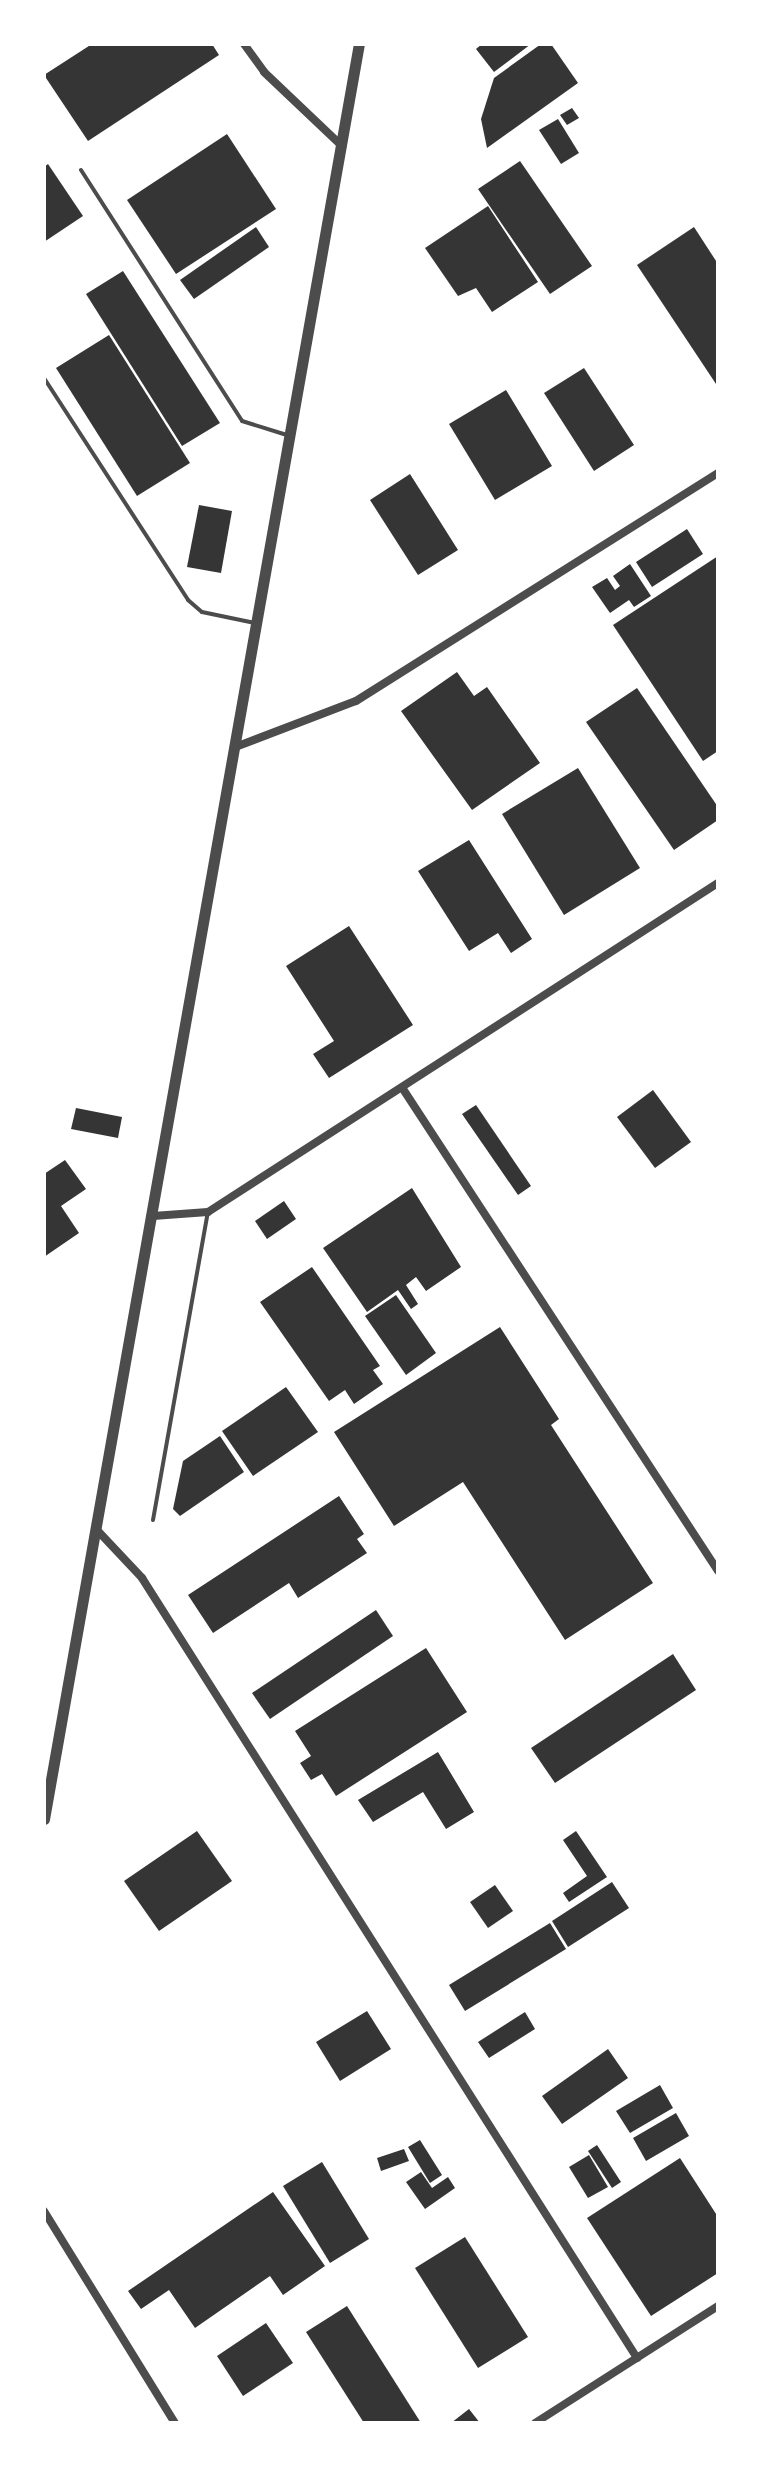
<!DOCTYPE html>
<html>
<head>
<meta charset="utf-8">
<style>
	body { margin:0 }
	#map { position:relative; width:762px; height:2467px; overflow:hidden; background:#fff; font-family:"Source Sans 3",sans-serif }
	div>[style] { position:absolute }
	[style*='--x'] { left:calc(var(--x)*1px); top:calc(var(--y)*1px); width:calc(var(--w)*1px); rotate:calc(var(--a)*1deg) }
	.building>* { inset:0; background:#353535 }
	.service>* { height:4px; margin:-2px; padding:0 2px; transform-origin:2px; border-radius:2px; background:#4c4c4c }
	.minor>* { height:8px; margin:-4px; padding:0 4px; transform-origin:4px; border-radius:4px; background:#4c4c4c }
	.tertiary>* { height:11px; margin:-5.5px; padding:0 5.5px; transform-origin:5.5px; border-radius:5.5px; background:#4c4c4c }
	span { translate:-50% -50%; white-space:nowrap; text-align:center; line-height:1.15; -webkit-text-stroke:6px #fff; paint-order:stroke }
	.frame { position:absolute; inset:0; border:46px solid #fff; pointer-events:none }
</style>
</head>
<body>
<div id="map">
	<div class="building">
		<div style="clip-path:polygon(92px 44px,212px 44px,219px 55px,88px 141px,44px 75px)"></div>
		<div style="clip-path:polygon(482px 44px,531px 44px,494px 72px,476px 49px)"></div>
		<div style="clip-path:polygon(541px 44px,551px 44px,578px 83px,487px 148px,481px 119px,494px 78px)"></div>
		<div style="clip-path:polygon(572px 108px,579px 118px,567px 125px,560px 115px)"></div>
		<div style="clip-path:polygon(558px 119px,579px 153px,561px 164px,539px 130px)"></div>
		<div style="clip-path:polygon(227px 134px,276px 209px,176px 274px,127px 200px)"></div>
		<div style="clip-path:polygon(520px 161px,592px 266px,550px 294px,478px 189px)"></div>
		<div style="clip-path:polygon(48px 164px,83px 216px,44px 242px,44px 167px)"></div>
		<div style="clip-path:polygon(488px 206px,538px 282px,492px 312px,476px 288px,458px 296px,425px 248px)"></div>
		<div style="clip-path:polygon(256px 227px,269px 247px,194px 299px,180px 280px)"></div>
		<div style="clip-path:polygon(694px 227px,718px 264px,718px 387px,637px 265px)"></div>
		<div style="clip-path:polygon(123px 271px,220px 423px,182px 446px,86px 294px)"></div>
		<div style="clip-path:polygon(109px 335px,190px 463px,137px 496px,56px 368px)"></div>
		<div style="clip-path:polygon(584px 368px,634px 445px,594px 471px,544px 393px)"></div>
		<div style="clip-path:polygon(506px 390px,552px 466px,495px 500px,449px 424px)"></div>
		<div style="clip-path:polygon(410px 474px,458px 550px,418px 575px,370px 500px)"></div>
		<div style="clip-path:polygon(199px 505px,232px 511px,221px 573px,187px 567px)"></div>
		<div style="clip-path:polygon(687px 529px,703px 554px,652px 587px,636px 562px)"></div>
		<div style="clip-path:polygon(718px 556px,718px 751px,703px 761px,613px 625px)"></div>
		<div style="clip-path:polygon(630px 564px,651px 596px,634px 607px,629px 600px,610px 613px,592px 587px,607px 578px,615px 590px,620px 586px,613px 576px)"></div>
		<div style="clip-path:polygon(457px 672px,474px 696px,487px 687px,540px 763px,472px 810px,401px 711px)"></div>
		<div style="clip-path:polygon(637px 688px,718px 807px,718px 820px,674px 850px,586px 722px)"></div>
		<div style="clip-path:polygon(578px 768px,640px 868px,564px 915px,502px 814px)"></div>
		<div style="clip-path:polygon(469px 840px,532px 939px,511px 953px,498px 933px,469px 951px,418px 871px)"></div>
		<div style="clip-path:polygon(349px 926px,413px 1025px,329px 1078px,313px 1054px,334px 1041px,286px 966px)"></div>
		<div style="clip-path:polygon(653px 1090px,691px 1142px,655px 1168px,617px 1117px)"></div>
		<div style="clip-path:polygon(476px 1105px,531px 1186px,518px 1195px,462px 1114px)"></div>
		<div style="clip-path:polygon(76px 1108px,122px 1117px,118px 1138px,71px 1129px)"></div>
		<div style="clip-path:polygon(65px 1160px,86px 1189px,61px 1206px,79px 1233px,44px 1257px,44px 1174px)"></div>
		<div style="clip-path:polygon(412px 1188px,461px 1267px,426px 1291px,416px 1277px,406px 1285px,418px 1304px,411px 1309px,398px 1290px,367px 1312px,323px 1248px)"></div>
		<div style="clip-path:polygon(284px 1201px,296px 1219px,267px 1239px,255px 1221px)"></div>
		<div style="clip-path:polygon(312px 1267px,380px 1366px,373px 1370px,383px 1384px,354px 1404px,345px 1390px,329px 1401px,260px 1302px)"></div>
		<div style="clip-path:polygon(396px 1295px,436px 1353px,406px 1375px,365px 1316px)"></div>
		<div style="clip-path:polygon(500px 1327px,559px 1419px,551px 1425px,653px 1583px,565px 1640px,463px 1482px,394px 1526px,334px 1432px)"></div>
		<div style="clip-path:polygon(286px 1387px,318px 1432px,253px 1476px,222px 1431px)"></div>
		<div style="clip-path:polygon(220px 1436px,244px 1472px,180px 1516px,173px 1509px,183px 1461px)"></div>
		<div style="clip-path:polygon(339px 1496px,364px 1534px,357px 1539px,367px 1553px,298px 1598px,289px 1583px,213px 1633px,188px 1595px)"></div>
		<div style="clip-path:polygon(376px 1610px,393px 1636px,270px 1719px,252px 1693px)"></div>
		<div style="clip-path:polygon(426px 1648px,467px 1712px,336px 1796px,322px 1774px,311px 1780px,300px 1763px,311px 1756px,295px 1731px)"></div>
		<div style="clip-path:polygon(673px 1654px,696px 1690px,555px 1783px,531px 1748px)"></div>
		<div style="clip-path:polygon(438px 1752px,474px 1812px,446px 1829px,423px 1792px,373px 1822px,358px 1800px)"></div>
		<div style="clip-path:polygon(197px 1831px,232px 1881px,159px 1931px,124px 1881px)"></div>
		<div style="clip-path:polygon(576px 1831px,607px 1877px,569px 1902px,563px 1893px,587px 1876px,563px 1840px)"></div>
		<div style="clip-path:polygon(612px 1882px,629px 1908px,568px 1947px,552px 1921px)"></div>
		<div style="clip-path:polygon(495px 1885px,513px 1911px,488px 1928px,470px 1902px)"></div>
		<div style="clip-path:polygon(550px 1923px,566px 1949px,465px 2011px,449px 1985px)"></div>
		<div style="clip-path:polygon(367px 2011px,391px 2049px,340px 2081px,316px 2042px)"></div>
		<div style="clip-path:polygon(525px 2012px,535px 2029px,489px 2058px,478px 2042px)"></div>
		<div style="clip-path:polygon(608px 2049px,628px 2078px,562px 2124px,542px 2096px)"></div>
		<div style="clip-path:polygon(660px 2085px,673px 2108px,630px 2133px,616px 2111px)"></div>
		<div style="clip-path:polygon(676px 2113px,689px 2136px,646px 2161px,633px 2138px)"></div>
		<div style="clip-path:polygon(420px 2140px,442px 2175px,430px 2183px,408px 2147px)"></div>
		<div style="clip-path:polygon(597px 2145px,621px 2182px,612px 2188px,588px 2151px)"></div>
		<div style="clip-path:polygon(404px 2149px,409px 2161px,381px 2171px,377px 2158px)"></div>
		<div style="clip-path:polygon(589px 2155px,608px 2187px,588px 2198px,569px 2167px)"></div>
		<div style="clip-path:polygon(680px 2158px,718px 2217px,718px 2273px,651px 2316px,587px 2218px)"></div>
		<div style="clip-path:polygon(322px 2162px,369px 2239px,330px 2263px,283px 2186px)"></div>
		<div style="clip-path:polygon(421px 2172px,432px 2188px,448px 2177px,455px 2188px,425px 2209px,406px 2182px)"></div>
		<div style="clip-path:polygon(273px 2192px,325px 2266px,283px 2295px,270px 2276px,195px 2328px,169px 2290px,141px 2309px,128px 2291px)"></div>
		<div style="clip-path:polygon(465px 2237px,528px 2337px,478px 2368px,415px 2268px)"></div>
		<div style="clip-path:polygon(347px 2306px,421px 2423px,364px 2423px,306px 2332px)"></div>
		<div style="clip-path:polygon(266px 2323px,293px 2363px,243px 2396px,217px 2356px)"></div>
		<div style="clip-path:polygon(469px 2409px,480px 2423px,451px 2423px)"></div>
	</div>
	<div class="service">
		<div style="--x:81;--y:170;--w:298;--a:57.3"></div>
		<div style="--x:242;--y:421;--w:47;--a:17.3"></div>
		<div style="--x:44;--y:378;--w:265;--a:57"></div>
		<div style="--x:188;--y:600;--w:18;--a:41"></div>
		<div style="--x:202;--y:612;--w:54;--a:11.7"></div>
		<div style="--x:153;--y:1520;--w:313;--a:-79.9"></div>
	</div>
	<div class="minor">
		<div style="--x:244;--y:44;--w:34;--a:54"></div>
		<div style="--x:264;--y:72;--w:108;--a:43.5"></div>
		<div style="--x:238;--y:746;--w:126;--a:-20.9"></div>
		<div style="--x:356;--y:701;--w:428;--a:-32.2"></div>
		<div style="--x:403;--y:1089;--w:576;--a:56.83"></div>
		<div style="--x:153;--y:1216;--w:55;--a:-4.2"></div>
		<div style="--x:208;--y:1212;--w:607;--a:-32.83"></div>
		<div style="--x:97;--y:1530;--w:66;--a:46.8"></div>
		<div style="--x:142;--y:1578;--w:924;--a:57.6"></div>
		<div style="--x:44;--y:2211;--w:249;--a:58.3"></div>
		<div style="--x:535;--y:2423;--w:217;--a:-32.6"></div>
	</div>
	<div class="tertiary">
		<div style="--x:44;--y:1819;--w:1803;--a:-79.94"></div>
	</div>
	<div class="frame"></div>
</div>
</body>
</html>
